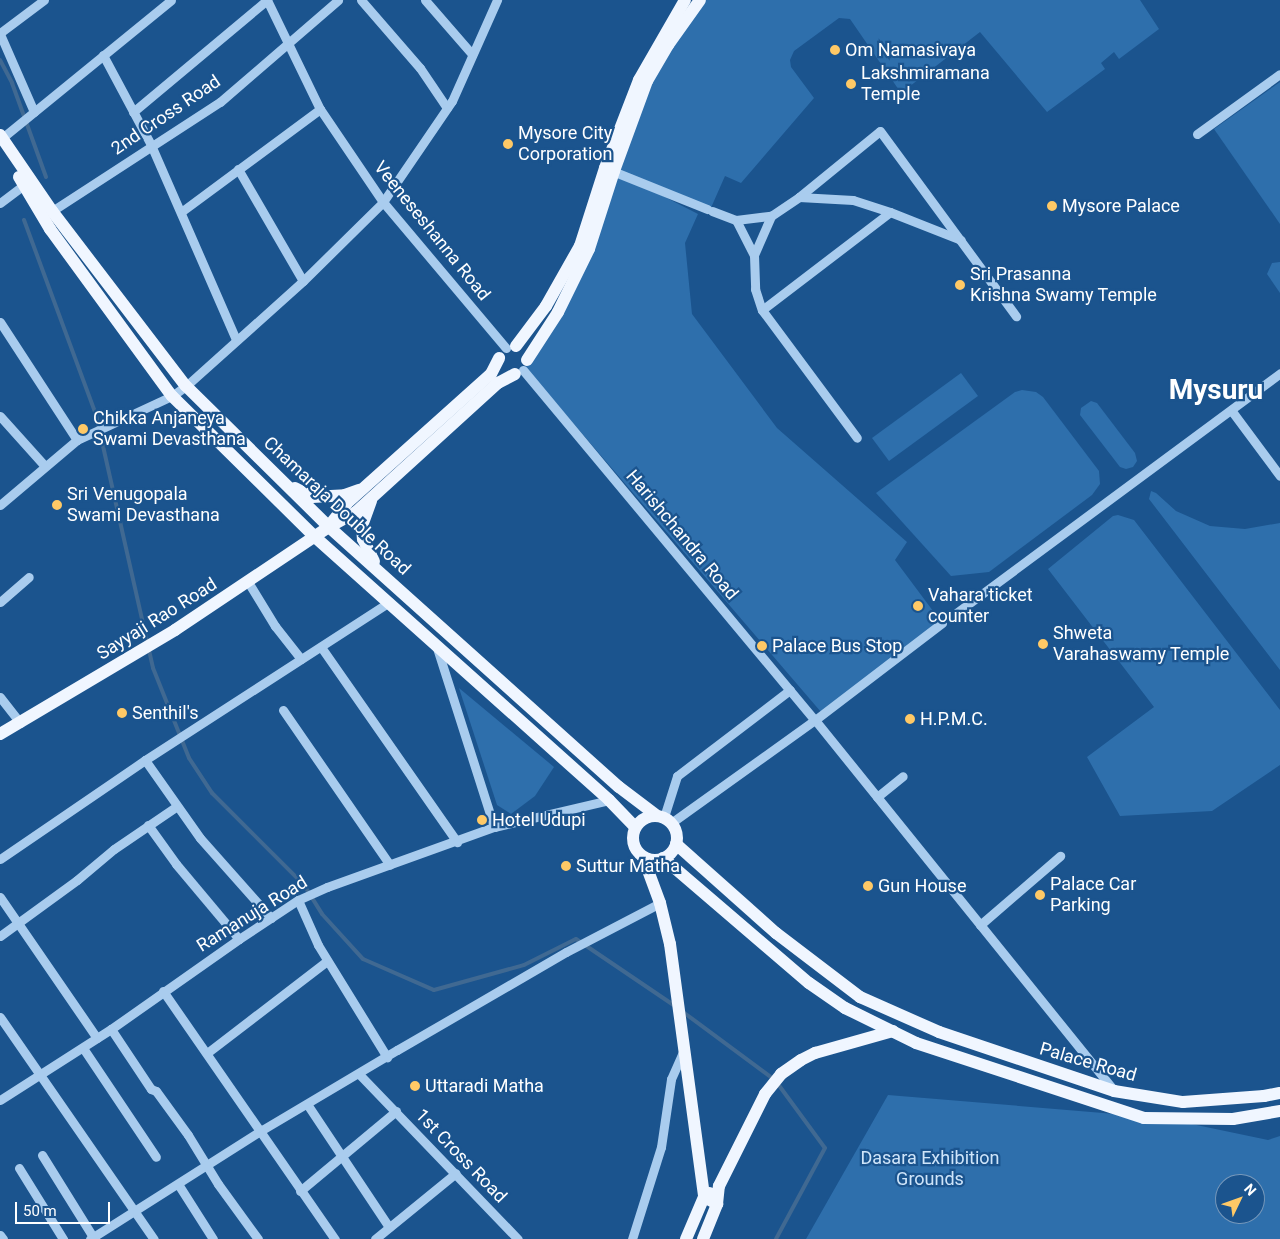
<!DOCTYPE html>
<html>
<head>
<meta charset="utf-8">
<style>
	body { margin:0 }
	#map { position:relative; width:1280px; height:1239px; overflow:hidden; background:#1b548e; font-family:Roboto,sans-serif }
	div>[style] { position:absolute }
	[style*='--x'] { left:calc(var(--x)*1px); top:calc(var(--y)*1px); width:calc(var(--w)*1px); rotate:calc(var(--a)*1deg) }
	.green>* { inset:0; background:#2e6fac }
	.stream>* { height:4px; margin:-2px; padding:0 2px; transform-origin:2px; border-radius:2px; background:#406992 }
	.minor>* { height:9px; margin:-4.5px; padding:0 4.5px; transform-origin:4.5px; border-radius:4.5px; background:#a9ccee }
	.major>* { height:12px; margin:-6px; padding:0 6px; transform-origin:6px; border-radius:6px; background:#f0f6ff }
	.major>.ring { margin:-6px; padding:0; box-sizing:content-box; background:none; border:12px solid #f0f6ff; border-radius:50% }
	.dots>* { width:14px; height:14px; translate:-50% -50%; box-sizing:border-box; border:2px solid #1b548e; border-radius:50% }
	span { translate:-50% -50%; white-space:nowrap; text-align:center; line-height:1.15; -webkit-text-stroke:4.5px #1b548e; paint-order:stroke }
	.poi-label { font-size:18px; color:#fff }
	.left { translate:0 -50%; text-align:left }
	.street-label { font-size:18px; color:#fff }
	.park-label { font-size:18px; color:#cfe5fa }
	.town-label { font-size:28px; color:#fff; font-weight:700 }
	.north { position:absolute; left:1215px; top:1174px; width:50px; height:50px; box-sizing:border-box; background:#1b548e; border:1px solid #7698bb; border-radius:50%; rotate:48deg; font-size:14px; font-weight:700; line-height:20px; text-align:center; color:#fff }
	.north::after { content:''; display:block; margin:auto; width:18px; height:22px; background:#ffc966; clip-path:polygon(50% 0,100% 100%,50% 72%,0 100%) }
	.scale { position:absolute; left:15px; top:1202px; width:95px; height:22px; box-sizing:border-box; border:2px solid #fff; border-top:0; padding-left:6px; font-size:15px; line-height:18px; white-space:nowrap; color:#fff; -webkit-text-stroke:4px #1b548e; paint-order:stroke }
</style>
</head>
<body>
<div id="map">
	<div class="green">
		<div style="clip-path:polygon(700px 0,1140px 0,1159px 29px,1119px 59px,1114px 52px,1101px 63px,1105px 69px,1047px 112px,980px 32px,901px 93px,850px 19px,839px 18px,794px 51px,790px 60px,791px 67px,814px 98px,741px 183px,725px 176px,710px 210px,622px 175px,698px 214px,685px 243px,692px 314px,777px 428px,907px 542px,895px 560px,942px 623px,821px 712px,525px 367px,581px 265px,647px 81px)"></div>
		<div style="clip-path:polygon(1280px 82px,1280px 224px,1214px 129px)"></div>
		<div style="clip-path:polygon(1280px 262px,1280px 293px,1267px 274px,1272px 263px)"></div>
		<div style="clip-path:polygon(961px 373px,978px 396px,889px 461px,872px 438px)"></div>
		<div style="clip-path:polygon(1022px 390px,1036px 392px,1043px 397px,1099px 471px,1100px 484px,1092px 495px,989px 572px,951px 576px,876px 493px,1015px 392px)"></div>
		<div style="clip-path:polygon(1091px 401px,1097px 403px,1135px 453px,1137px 461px,1133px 467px,1126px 469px,1120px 467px,1080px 415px,1081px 408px)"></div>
		<div style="clip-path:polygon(1151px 491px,1156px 493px,1176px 511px,1210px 526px,1245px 529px,1280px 523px,1280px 670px,1149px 499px)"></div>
		<div style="clip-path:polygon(1118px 515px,1134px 520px,1280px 710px,1280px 765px,1212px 811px,1120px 816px,1087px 757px,1154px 707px,1048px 569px,1113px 516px)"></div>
		<div style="clip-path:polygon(459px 688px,554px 767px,535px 796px,511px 814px,497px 805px)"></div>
		<div style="clip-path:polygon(evenodd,888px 1095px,1163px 1118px,1268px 1140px,1280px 1136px,1280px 1239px,806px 1239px,888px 1095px,1225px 1184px,1255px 1184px,1255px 1214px,1225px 1214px,1225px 1184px)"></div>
	</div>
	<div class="stream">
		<div style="--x:0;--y:60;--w:26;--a:62"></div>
		<div style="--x:12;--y:83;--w:100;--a:70.1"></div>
		<div style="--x:24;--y:220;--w:208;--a:69.7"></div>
		<div style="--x:96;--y:415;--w:259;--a:77.3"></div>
		<div style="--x:153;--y:668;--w:97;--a:68.2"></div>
		<div style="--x:189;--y:758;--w:42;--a:56.7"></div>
		<div style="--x:212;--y:793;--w:130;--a:45"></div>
		<div style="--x:304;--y:885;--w:34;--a:58"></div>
		<div style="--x:322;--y:914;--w:61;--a:47.7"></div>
		<div style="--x:363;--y:959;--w:77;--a:23.6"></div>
		<div style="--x:434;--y:990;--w:93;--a:-15.5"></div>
		<div style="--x:524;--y:965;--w:58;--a:-26.6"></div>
		<div style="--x:576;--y:939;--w:120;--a:34.1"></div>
		<div style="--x:683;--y:1012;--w:114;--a:36.5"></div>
		<div style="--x:775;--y:1080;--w:84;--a:53.7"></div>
		<div style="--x:825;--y:1148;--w:103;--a:118.3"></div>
	</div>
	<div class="minor">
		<div style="--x:267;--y:0;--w:121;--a:64.1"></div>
		<div style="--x:320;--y:109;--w:112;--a:55.9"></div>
		<div style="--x:383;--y:202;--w:191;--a:49.9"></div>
		<div style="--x:361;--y:0;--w:90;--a:49.1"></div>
		<div style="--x:420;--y:68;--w:48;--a:56"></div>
		<div style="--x:425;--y:0;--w:72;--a:49"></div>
		<div style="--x:0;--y:33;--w:55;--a:-36.9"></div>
		<div style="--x:0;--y:34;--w:85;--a:66.4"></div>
		<div style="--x:103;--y:55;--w:102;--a:61.9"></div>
		<div style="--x:151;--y:145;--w:213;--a:66.4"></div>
		<div style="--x:133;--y:112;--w:175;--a:-39.9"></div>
		<div style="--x:1197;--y:134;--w:102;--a:-35.9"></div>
		<div style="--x:2;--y:138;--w:218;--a:-39.2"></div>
		<div style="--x:238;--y:169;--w:129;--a:59.9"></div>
		<div style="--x:610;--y:170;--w:105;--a:21.9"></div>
		<div style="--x:799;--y:197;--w:104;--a:-39.2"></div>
		<div style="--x:880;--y:131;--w:230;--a:53.7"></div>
		<div style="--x:0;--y:203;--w:30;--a:-37"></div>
		<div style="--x:52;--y:211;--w:200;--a:-33"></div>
		<div style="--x:220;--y:102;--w:156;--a:-40.8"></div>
		<div style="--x:712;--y:211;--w:26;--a:21"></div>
		<div style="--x:736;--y:220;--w:35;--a:-7"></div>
		<div style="--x:771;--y:216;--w:34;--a:-34"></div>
		<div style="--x:799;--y:197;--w:54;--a:3.2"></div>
		<div style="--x:853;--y:200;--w:39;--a:18"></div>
		<div style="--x:890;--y:212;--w:76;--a:21.5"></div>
		<div style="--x:181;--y:212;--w:173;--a:-36.5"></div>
		<div style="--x:736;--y:220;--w:39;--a:63"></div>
		<div style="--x:754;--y:255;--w:34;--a:88"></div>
		<div style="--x:755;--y:289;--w:22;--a:72"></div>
		<div style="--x:762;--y:310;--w:159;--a:53.4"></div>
		<div style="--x:754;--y:255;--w:43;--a:-66.4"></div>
		<div style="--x:762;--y:310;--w:161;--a:-37.4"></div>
		<div style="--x:0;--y:322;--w:141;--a:56.9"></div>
		<div style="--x:523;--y:370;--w:456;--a:50.2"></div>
		<div style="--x:815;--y:720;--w:476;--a:51.1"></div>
		<div style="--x:1231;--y:410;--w:82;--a:53.4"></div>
		<div style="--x:0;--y:416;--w:66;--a:48.1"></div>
		<div style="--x:0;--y:505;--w:101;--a:-40.2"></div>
		<div style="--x:77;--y:440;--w:105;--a:-24.9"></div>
		<div style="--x:172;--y:396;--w:17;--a:-36"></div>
		<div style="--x:186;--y:386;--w:157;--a:-41.9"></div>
		<div style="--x:303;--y:281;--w:112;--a:-44.6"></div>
		<div style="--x:383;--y:202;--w:122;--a:-55.7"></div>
		<div style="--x:452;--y:101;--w:111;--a:-66"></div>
		<div style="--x:248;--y:582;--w:52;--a:58.5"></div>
		<div style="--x:275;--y:626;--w:42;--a:51.8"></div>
		<div style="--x:0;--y:602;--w:38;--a:-41"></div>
		<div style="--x:952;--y:616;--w:408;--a:-36.5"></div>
		<div style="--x:321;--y:647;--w:238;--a:55.1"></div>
		<div style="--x:437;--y:648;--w:188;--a:72.3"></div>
		<div style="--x:0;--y:697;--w:33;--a:52"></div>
		<div style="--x:283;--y:710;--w:188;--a:55.4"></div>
		<div style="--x:145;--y:760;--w:95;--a:54.8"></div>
		<div style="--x:200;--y:838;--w:107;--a:48.4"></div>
		<div style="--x:877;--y:797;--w:33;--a:-39"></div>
		<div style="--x:664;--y:817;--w:43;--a:-72.4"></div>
		<div style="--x:677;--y:776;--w:142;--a:-37.3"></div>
		<div style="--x:671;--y:823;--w:177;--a:-35.6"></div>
		<div style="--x:815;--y:720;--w:160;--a:-37.4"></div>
		<div style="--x:148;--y:825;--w:48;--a:54.3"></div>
		<div style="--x:176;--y:864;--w:98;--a:50"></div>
		<div style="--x:0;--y:859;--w:176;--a:-34.3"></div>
		<div style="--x:145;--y:760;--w:291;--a:-32.9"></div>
		<div style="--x:0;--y:897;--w:171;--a:55.5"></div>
		<div style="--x:298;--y:900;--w:49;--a:66"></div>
		<div style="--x:318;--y:945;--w:132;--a:58.4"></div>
		<div style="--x:980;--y:925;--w:106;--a:-40.8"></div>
		<div style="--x:0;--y:936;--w:95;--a:-36"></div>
		<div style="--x:77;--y:880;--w:48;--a:-40"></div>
		<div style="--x:114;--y:849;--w:76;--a:-34.3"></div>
		<div style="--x:163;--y:991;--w:302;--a:55.3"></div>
		<div style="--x:0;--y:1017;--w:270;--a:55.3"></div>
		<div style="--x:111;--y:1029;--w:72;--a:56.3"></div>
		<div style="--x:151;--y:1089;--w:5;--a:22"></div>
		<div style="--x:156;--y:1091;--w:54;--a:54"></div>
		<div style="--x:188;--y:1135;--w:57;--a:58.5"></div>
		<div style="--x:218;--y:1184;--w:68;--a:54"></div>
		<div style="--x:83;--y:1048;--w:131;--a:56.2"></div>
		<div style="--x:207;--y:1053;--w:151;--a:-37.5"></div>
		<div style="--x:359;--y:1074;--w:229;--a:46.1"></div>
		<div style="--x:0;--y:1100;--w:132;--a:-32.6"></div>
		<div style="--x:111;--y:1029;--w:156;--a:-35.1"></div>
		<div style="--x:239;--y:939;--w:71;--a:-33.5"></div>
		<div style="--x:298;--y:900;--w:32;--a:-24"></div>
		<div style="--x:327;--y:887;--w:177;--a:-19.8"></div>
		<div style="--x:494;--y:827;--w:118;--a:-13.2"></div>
		<div style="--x:307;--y:1104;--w:148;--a:56.3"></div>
		<div style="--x:42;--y:1155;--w:97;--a:58.1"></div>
		<div style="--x:19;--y:1168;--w:84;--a:58.2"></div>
		<div style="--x:178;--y:1184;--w:65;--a:57.5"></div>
		<div style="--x:300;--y:1191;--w:125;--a:-39.8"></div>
		<div style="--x:0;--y:1235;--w:5;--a:53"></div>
		<div style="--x:90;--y:1239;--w:204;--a:-32.4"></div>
		<div style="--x:262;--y:1130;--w:157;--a:-30.7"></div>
		<div style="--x:397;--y:1050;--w:195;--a:-30.1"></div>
		<div style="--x:566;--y:952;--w:106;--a:-27.5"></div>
		<div style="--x:375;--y:1239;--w:104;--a:-39.2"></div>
		<div style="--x:632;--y:1239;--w:96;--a:-72.5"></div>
		<div style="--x:661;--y:1147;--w:69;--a:-81.6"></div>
		<div style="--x:671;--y:1079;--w:30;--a:-66"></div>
	</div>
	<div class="major">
		<div style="--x:0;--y:135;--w:92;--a:55.6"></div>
		<div style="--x:52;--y:211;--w:220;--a:52.6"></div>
		<div style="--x:186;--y:386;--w:201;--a:44.6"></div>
		<div style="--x:329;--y:527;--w:389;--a:41.9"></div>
		<div style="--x:619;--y:787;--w:46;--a:37.1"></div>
		<div style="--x:19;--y:177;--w:61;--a:59.2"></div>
		<div style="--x:50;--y:229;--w:207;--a:53.9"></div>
		<div style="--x:172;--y:396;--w:201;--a:44.6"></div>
		<div style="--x:315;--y:537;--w:394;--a:41.8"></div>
		<div style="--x:609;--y:800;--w:37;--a:46"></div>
		<div style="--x:516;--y:346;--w:50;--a:-53.1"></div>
		<div style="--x:546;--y:306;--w:69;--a:-60.5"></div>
		<div style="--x:580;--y:246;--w:82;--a:-72.2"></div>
		<div style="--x:605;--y:168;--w:94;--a:-68.9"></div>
		<div style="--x:639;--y:80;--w:92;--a:-60.1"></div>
		<div style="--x:527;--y:360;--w:57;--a:-57.1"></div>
		<div style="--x:558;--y:312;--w:70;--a:-63.8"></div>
		<div style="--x:589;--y:249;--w:82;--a:-72.2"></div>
		<div style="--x:614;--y:171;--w:96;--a:-69.9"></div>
		<div style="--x:647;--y:81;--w:42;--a:-59.7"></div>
		<div style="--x:668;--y:45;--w:55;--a:-54.6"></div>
		<div style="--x:295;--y:488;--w:19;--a:28"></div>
		<div style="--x:312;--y:497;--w:33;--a:-3"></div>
		<div style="--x:345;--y:495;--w:15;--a:-20"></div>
		<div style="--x:371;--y:501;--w:27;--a:110"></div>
		<div style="--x:362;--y:526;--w:13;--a:86"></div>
		<div style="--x:363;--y:539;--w:25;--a:64"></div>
		<div style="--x:333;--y:521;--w:23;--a:-52"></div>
		<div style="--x:347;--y:503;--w:193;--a:-41.9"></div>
		<div style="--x:491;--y:374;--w:18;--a:-63"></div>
		<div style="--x:0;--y:734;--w:204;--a:-30.7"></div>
		<div style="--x:175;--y:630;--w:185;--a:-33.8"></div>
		<div style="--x:329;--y:527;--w:31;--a:-29"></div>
		<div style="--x:356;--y:512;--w:192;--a:-42.3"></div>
		<div style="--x:498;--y:383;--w:19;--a:-28"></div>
		<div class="ring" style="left:633px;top:816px;width:32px;height:32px"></div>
		<div style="--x:676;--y:844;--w:134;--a:41.7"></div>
		<div style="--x:776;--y:933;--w:106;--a:37.3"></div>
		<div style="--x:860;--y:997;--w:86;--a:23.9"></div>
		<div style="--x:939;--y:1032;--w:185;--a:18.6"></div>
		<div style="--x:1114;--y:1091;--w:70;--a:9.1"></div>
		<div style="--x:1183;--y:1102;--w:81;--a:-4.2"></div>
		<div style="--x:1264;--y:1096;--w:16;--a:-11"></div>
		<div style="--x:643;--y:857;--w:49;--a:69.7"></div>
		<div style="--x:660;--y:903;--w:42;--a:76.3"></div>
		<div style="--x:670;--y:944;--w:255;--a:82.3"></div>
		<div style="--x:704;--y:1197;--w:15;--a:28"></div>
		<div style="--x:663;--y:858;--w:192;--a:40.6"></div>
		<div style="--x:809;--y:983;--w:44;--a:34.8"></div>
		<div style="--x:845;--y:1008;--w:79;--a:26.2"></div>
		<div style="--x:916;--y:1043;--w:240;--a:18.2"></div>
		<div style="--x:1144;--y:1118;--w:89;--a:0.6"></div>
		<div style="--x:1233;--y:1119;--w:48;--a:-9.7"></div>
		<div style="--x:686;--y:1239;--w:46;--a:-66.8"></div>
		<div style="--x:704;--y:1197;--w:7;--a:-34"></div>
		<div style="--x:703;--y:1239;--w:38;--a:-68"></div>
		<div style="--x:717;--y:1204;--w:18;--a:-84"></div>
		<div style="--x:719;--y:1186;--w:103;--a:-63.4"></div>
		<div style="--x:765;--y:1094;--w:26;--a:-51"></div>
		<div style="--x:781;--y:1074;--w:24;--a:-35"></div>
		<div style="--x:801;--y:1060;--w:16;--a:-27"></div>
		<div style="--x:815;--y:1053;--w:81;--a:-15.8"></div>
	</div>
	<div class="dots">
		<div style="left:835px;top:50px;background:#ffc966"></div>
		<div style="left:851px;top:84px;background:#ffc966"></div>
		<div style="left:508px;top:144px;background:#ffc966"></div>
		<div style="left:1052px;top:206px;background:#ffc966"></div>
		<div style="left:960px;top:285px;background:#ffc966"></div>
		<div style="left:83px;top:429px;background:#ffc966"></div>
		<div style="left:57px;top:505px;background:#ffc966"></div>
		<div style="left:918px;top:606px;background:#ffc966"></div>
		<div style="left:1043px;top:644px;background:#ffc966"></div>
		<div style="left:762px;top:646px;background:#ffc966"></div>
		<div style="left:122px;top:713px;background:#ffc966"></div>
		<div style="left:910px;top:719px;background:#ffc966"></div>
		<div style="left:482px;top:820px;background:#ffc966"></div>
		<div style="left:566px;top:866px;background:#ffc966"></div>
		<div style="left:868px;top:886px;background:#ffc966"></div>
		<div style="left:1040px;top:895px;background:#ffc966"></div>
		<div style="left:415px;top:1086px;background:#ffc966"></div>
	</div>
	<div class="poi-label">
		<span class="left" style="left:845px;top:50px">Om Namasivaya</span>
		<span class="left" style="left:861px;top:84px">Lakshmiramana<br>Temple</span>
		<span class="left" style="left:518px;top:144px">Mysore City<br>Corporation</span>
		<span class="left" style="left:1062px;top:206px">Mysore Palace</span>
		<span class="left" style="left:970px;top:285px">Sri Prasanna<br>Krishna Swamy Temple</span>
		<span class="left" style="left:93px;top:429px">Chikka Anjaneya<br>Swami Devasthana</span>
		<span class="left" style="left:67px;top:505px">Sri Venugopala<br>Swami Devasthana</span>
		<span class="left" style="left:928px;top:606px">Vahara ticket<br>counter</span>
		<span class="left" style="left:1053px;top:644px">Shweta<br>Varahaswamy Temple</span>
		<span class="left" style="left:772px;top:646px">Palace Bus Stop</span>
		<span class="left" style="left:132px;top:713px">Senthil's</span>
		<span class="left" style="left:920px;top:719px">H.P.M.C.</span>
		<span class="left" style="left:492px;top:820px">Hotel Udupi</span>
		<span class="left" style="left:576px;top:866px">Suttur Matha</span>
		<span class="left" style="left:1050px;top:895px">Palace Car<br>Parking</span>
		<span class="left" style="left:878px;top:886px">Gun House</span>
		<span class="left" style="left:425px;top:1086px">Uttaradi Matha</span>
	</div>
	<div class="street-label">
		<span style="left:166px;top:115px;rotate:-34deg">2nd Cross Road</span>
		<span style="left:432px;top:231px;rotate:51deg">Veeneseshanna Road</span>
		<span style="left:337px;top:506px;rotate:43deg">Chamaraja Double Road</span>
		<span style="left:682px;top:535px;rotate:50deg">Harishchandra Road</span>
		<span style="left:157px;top:619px;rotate:-32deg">Sayyaji Rao Road</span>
		<span style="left:252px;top:914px;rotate:-32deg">Ramanuja Road</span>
		<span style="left:1088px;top:1062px;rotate:16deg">Palace Road</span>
		<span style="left:461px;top:1156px;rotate:46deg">1st Cross Road</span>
	</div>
	<div class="park-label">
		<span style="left:930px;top:1169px">Dasara Exhibition<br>Grounds</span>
	</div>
	<div class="town-label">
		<span style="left:1216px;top:390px">Mysuru</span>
	</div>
	<div class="north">N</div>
	<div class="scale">50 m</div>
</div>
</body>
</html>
